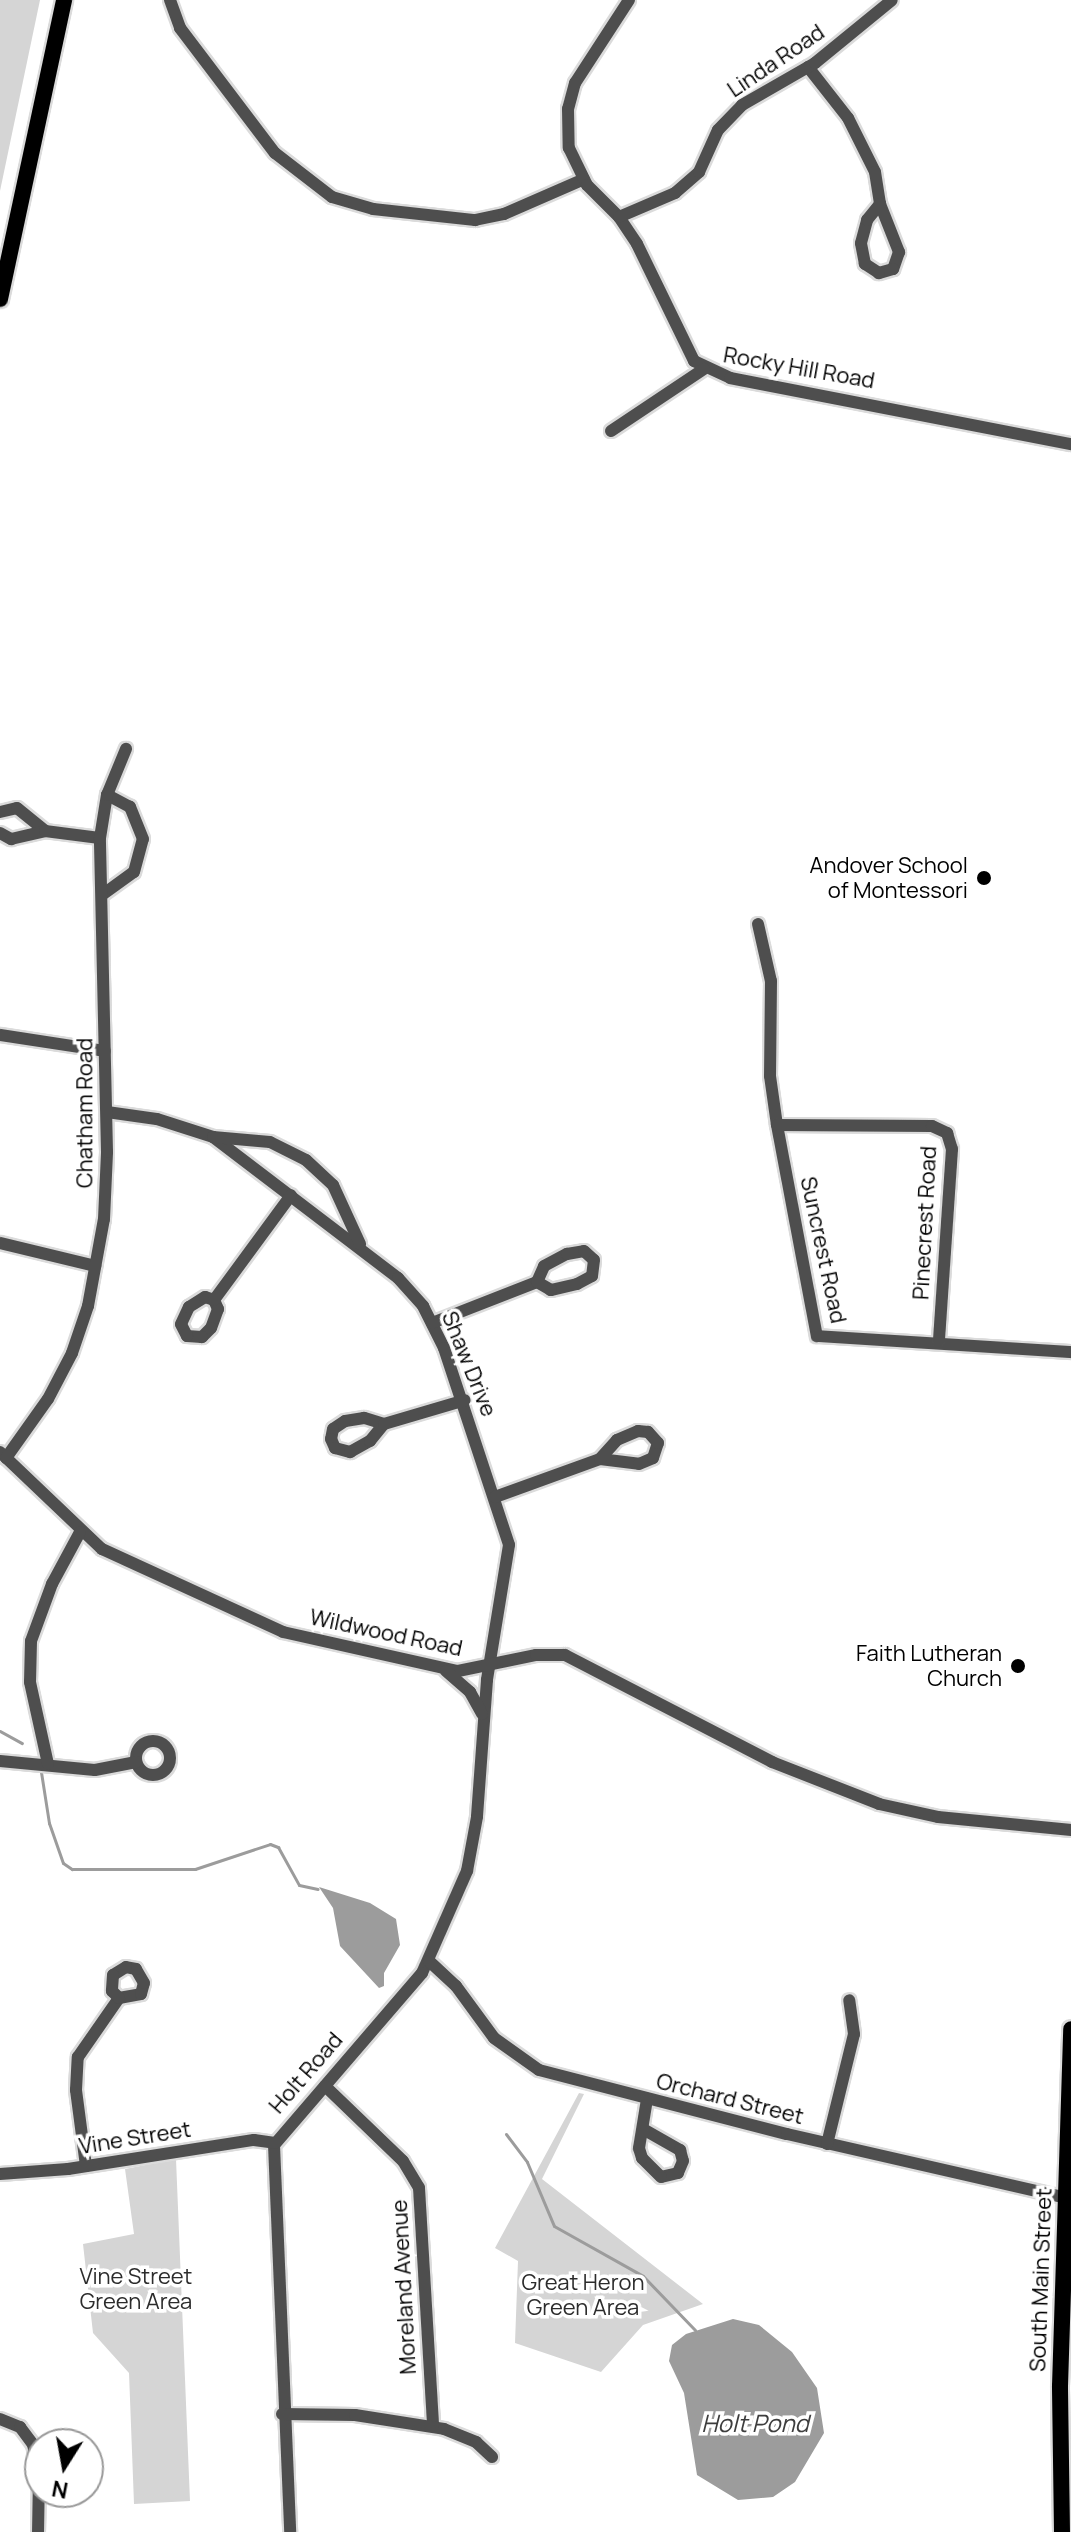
<!DOCTYPE html>
<html>
<head>
<meta charset="utf-8">
<style>
	body { margin:0 }
	#map { position:relative; width:1071px; height:2532px; overflow:hidden; background:#fff; font-family:Manrope,sans-serif }
	div>[style] { position:absolute }
	[style*='--x'] { left:calc(var(--x)*1px); top:calc(var(--y)*1px); width:calc(var(--w)*1px); rotate:calc(var(--a)*1deg) }
	.green>* { inset:0; background:#d5d5d5 }
	.water>* { inset:0; background:#9c9c9c }
	.stream>* { height:3px; margin:-1.5px; padding:0 1.5px; transform-origin:1.5px; border-radius:1.5px; background:#9c9c9c }
	.roads { filter:drop-shadow(2px 0 #dbdbdb) drop-shadow(-2px 0 #dbdbdb) drop-shadow(0 2px #dbdbdb) drop-shadow(0 -2px #dbdbdb) }
	.minor>* { height:12px; margin:-6px; padding:0 6px; transform-origin:6px; border-radius:6px; background:#4e4e4e }
	.minor>.ring { margin:-6px; padding:0; box-sizing:content-box; background:none; border:12px solid #4e4e4e; border-radius:50% }
	.major>* { height:16px; margin:-8px; padding:0 8px; transform-origin:8px; border-radius:8px; background:#000 }
	.dots>* { width:22px; height:22px; translate:-50% -50%; box-sizing:border-box; border:4px solid #fff; border-radius:50% }
	span { translate:-50% -50%; white-space:nowrap; text-align:center; line-height:1.15; -webkit-text-stroke:7px #fff; paint-order:stroke }
	.street-label { font-size:22px; color:#000 }
	.poi-label { font-size:22px; color:#000 }
	.right { translate:-100% -50%; text-align:right }
	.park-label { font-size:22px; color:#2c2c2c }
	.water-label { font-size:24px; color:#3d3d3d; font-style:italic }
	.north { position:absolute; left:24px; top:2428px; width:80px; height:80px; box-sizing:border-box; background:#fff; border:2px solid #999; border-radius:50%; rotate:191deg; font-size:22px; font-weight:700; line-height:32px; text-align:center; color:#000 }
	.north::after { content:''; display:block; margin:auto; width:28px; height:36px; background:#000; clip-path:polygon(50% 0,100% 100%,50% 72%,0 100%) }
</style>
</head>
<body>
<div id="map">
	<div class="green">
		<div style="clip-path:polygon(0 0,40px 0,0 191px)"></div>
		<div style="clip-path:polygon(579px 2093px,584px 2094px,542px 2179px,703px 2304px,643px 2325px,601px 2372px,515px 2343px,518px 2261px,495px 2248px)"></div>
		<div style="clip-path:polygon(176px 2159px,190px 2501px,134px 2504px,129px 2373px,93px 2333px,83px 2244px,134px 2234px,125px 2169px)"></div>
	</div>
	<div class="water">
		<div style="clip-path:polygon(319px 1887px,370px 1903px,396px 1919px,400px 1945px,384px 1973px,384px 1986px,379px 1988px,340px 1946px,333px 1908px)"></div>
		<div style="clip-path:polygon(733px 2319px,759px 2325px,792px 2352px,817px 2388px,824px 2433px,795px 2482px,773px 2497px,738px 2500px,697px 2475px,684px 2393px,669px 2361px,672px 2345px,686px 2334px)"></div>
	</div>
	<div class="stream">
		<div style="--x:0;--y:1731;--w:25;--a:29"></div>
		<div style="--x:41;--y:1772;--w:52;--a:81.1"></div>
		<div style="--x:49;--y:1823;--w:42;--a:70.7"></div>
		<div style="--x:63;--y:1863;--w:11;--a:34"></div>
		<div style="--x:72;--y:1869;--w:123;--a:0"></div>
		<div style="--x:195;--y:1869;--w:79;--a:-18.4"></div>
		<div style="--x:270;--y:1844;--w:9;--a:21"></div>
		<div style="--x:278;--y:1847;--w:43;--a:61.1"></div>
		<div style="--x:299;--y:1885;--w:19;--a:12"></div>
		<div style="--x:506;--y:2134;--w:35;--a:53"></div>
		<div style="--x:527;--y:2162;--w:69;--a:67.1"></div>
		<div style="--x:554;--y:2226;--w:102;--a:29.3"></div>
		<div style="--x:643;--y:2276;--w:75;--a:46.1"></div>
	</div>
	<div class="roads">
		<div class="minor">
			<div style="--x:170;--y:0;--w:30;--a:70"></div>
			<div style="--x:180;--y:28;--w:157;--a:52.8"></div>
			<div style="--x:275;--y:153;--w:72;--a:37.7"></div>
			<div style="--x:332;--y:197;--w:43;--a:16.3"></div>
			<div style="--x:373;--y:209;--w:103;--a:6.2"></div>
			<div style="--x:475;--y:220;--w:30;--a:-12"></div>
			<div style="--x:504;--y:214;--w:87;--a:-23.6"></div>
			<div style="--x:629;--y:0;--w:99;--a:123"></div>
			<div style="--x:575;--y:83;--w:27;--a:105"></div>
			<div style="--x:568;--y:109;--w:39;--a:89"></div>
			<div style="--x:569;--y:148;--w:41;--a:64.1"></div>
			<div style="--x:587;--y:185;--w:45;--a:45"></div>
			<div style="--x:619;--y:217;--w:32;--a:56"></div>
			<div style="--x:637;--y:244;--w:130;--a:64"></div>
			<div style="--x:694;--y:361;--w:40;--a:25"></div>
			<div style="--x:730;--y:378;--w:347;--a:11"></div>
			<div style="--x:808;--y:67;--w:65;--a:51.9"></div>
			<div style="--x:848;--y:118;--w:60;--a:63.4"></div>
			<div style="--x:875;--y:172;--w:32;--a:81"></div>
			<div style="--x:880;--y:204;--w:52;--a:68.4"></div>
			<div style="--x:899;--y:252;--w:18;--a:109"></div>
			<div style="--x:893;--y:269;--w:15;--a:164"></div>
			<div style="--x:879;--y:273;--w:17;--a:-147"></div>
			<div style="--x:865;--y:264;--w:21;--a:-101"></div>
			<div style="--x:861;--y:243;--w:24;--a:-75"></div>
			<div style="--x:867;--y:220;--w:21;--a:-51"></div>
			<div style="--x:619;--y:217;--w:61;--a:-23.2"></div>
			<div style="--x:675;--y:193;--w:32;--a:-41"></div>
			<div style="--x:699;--y:172;--w:46;--a:-65.7"></div>
			<div style="--x:718;--y:130;--w:35;--a:-46"></div>
			<div style="--x:742;--y:105;--w:84;--a:-29.9"></div>
			<div style="--x:815;--y:63;--w:99;--a:-39.3"></div>
			<div style="--x:611;--y:431;--w:112;--a:-33.7"></div>
			<div style="--x:0;--y:812;--w:17;--a:-13"></div>
			<div style="--x:17;--y:808;--w:36;--a:39"></div>
			<div style="--x:0;--y:833;--w:13;--a:29"></div>
			<div style="--x:11;--y:839;--w:35;--a:-13"></div>
			<div style="--x:45;--y:831;--w:55;--a:7.3"></div>
			<div style="--x:102;--y:895;--w:39;--a:-36"></div>
			<div style="--x:134;--y:872;--w:34;--a:-75"></div>
			<div style="--x:143;--y:839;--w:35;--a:-112"></div>
			<div style="--x:130;--y:807;--w:26;--a:-152"></div>
			<div style="--x:758;--y:924;--w:58;--a:77.2"></div>
			<div style="--x:771;--y:981;--w:95;--a:90.6"></div>
			<div style="--x:770;--y:1076;--w:49;--a:81.9"></div>
			<div style="--x:777;--y:1125;--w:215;--a:79.3"></div>
			<div style="--x:817;--y:1336;--w:255;--a:3.6"></div>
			<div style="--x:0;--y:1035;--w:106;--a:8.7"></div>
			<div style="--x:107;--y:1112;--w:50;--a:8"></div>
			<div style="--x:157;--y:1119;--w:59;--a:17.8"></div>
			<div style="--x:213;--y:1137;--w:233;--a:37.3"></div>
			<div style="--x:398;--y:1278;--w:38;--a:48"></div>
			<div style="--x:423;--y:1306;--w:47;--a:63.4"></div>
			<div style="--x:444;--y:1348;--w:207;--a:71.7"></div>
			<div style="--x:509;--y:1545;--w:137;--a:99.3"></div>
			<div style="--x:487;--y:1680;--w:137;--a:94.2"></div>
			<div style="--x:477;--y:1817;--w:55;--a:100.5"></div>
			<div style="--x:467;--y:1871;--w:111;--a:113.8"></div>
			<div style="--x:422;--y:1973;--w:227;--a:130.7"></div>
			<div style="--x:274;--y:2145;--w:387;--a:87.6"></div>
			<div style="--x:777;--y:1125;--w:155;--a:0.4"></div>
			<div style="--x:932;--y:1126;--w:17;--a:25"></div>
			<div style="--x:947;--y:1133;--w:17;--a:73"></div>
			<div style="--x:952;--y:1149;--w:193;--a:93.9"></div>
			<div style="--x:213;--y:1137;--w:57;--a:5"></div>
			<div style="--x:270;--y:1142;--w:40;--a:26.6"></div>
			<div style="--x:306;--y:1160;--w:37;--a:43"></div>
			<div style="--x:333;--y:1185;--w:65;--a:65.4"></div>
			<div style="--x:0;--y:1243;--w:98;--a:13.6"></div>
			<div style="--x:214;--y:1300;--w:10;--a:66"></div>
			<div style="--x:218;--y:1309;--w:20;--a:110"></div>
			<div style="--x:211;--y:1328;--w:13;--a:135"></div>
			<div style="--x:202;--y:1337;--w:15;--a:-176"></div>
			<div style="--x:187;--y:1336;--w:13;--a:-117"></div>
			<div style="--x:181;--y:1324;--w:19;--a:-65"></div>
			<div style="--x:189;--y:1307;--w:19;--a:-32"></div>
			<div style="--x:205;--y:1297;--w:9;--a:18"></div>
			<div style="--x:214;--y:1300;--w:130;--a:-53.7"></div>
			<div style="--x:432;--y:1323;--w:113;--a:-21.3"></div>
			<div style="--x:537;--y:1282;--w:17;--a:-66"></div>
			<div style="--x:544;--y:1266;--w:26;--a:-28"></div>
			<div style="--x:567;--y:1254;--w:17;--a:-10"></div>
			<div style="--x:584;--y:1251;--w:13;--a:42"></div>
			<div style="--x:594;--y:1260;--w:16;--a:97"></div>
			<div style="--x:592;--y:1276;--w:17;--a:152"></div>
			<div style="--x:577;--y:1284;--w:27;--a:167"></div>
			<div style="--x:551;--y:1290;--w:16;--a:-150"></div>
			<div style="--x:384;--y:1424;--w:21;--a:-163"></div>
			<div style="--x:364;--y:1418;--w:19;--a:171"></div>
			<div style="--x:345;--y:1421;--w:14;--a:146"></div>
			<div style="--x:333;--y:1429;--w:10;--a:101"></div>
			<div style="--x:331;--y:1439;--w:10;--a:66"></div>
			<div style="--x:335;--y:1448;--w:16;--a:15"></div>
			<div style="--x:350;--y:1452;--w:23;--a:-29"></div>
			<div style="--x:370;--y:1441;--w:22;--a:-51"></div>
			<div style="--x:384;--y:1424;--w:84;--a:-16.5"></div>
			<div style="--x:0;--y:1452;--w:141;--a:43.6"></div>
			<div style="--x:102;--y:1549;--w:199;--a:24.6"></div>
			<div style="--x:283;--y:1632;--w:179;--a:12.6"></div>
			<div style="--x:458;--y:1671;--w:80;--a:-11.6"></div>
			<div style="--x:536;--y:1655;--w:29;--a:0"></div>
			<div style="--x:565;--y:1655;--w:233;--a:27.3"></div>
			<div style="--x:772;--y:1762;--w:115;--a:21.4"></div>
			<div style="--x:879;--y:1804;--w:60;--a:12.4"></div>
			<div style="--x:938;--y:1817;--w:134;--a:5.6"></div>
			<div style="--x:6;--y:1458;--w:72;--a:-54.6"></div>
			<div style="--x:48;--y:1399;--w:52;--a:-62.4"></div>
			<div style="--x:72;--y:1353;--w:50;--a:-71.2"></div>
			<div style="--x:88;--y:1306;--w:88;--a:-79.6"></div>
			<div style="--x:104;--y:1219;--w:67;--a:-87.4"></div>
			<div style="--x:107;--y:1152;--w:314;--a:-91.3"></div>
			<div style="--x:100;--y:838;--w:44;--a:-80.8"></div>
			<div style="--x:107;--y:795;--w:50;--a:-67.6"></div>
			<div style="--x:495;--y:1497;--w:112;--a:-19.9"></div>
			<div style="--x:600;--y:1459;--w:39;--a:7"></div>
			<div style="--x:639;--y:1464;--w:15;--a:-23"></div>
			<div style="--x:653;--y:1458;--w:16;--a:-72"></div>
			<div style="--x:658;--y:1443;--w:15;--a:-132"></div>
			<div style="--x:648;--y:1432;--w:10;--a:-174"></div>
			<div style="--x:638;--y:1431;--w:23;--a:157"></div>
			<div style="--x:617;--y:1440;--w:25;--a:132"></div>
			<div style="--x:446;--y:1671;--w:32;--a:41"></div>
			<div style="--x:470;--y:1692;--w:25;--a:61"></div>
			<div class="ring" style="left:136px;top:1741px;width:22px;height:22px"></div>
			<div style="--x:0;--y:1761;--w:95;--a:5.4"></div>
			<div style="--x:95;--y:1770;--w:42;--a:-11"></div>
			<div style="--x:48;--y:1764;--w:84;--a:-102.4"></div>
			<div style="--x:30;--y:1682;--w:41;--a:-88.6"></div>
			<div style="--x:31;--y:1641;--w:61;--a:-69.8"></div>
			<div style="--x:52;--y:1584;--w:59;--a:-61.7"></div>
			<div style="--x:429;--y:1961;--w:37;--a:43"></div>
			<div style="--x:456;--y:1986;--w:64;--a:53.8"></div>
			<div style="--x:494;--y:2038;--w:55;--a:35.4"></div>
			<div style="--x:539;--y:2070;--w:256;--a:14.5"></div>
			<div style="--x:787;--y:2134;--w:291;--a:12.9"></div>
			<div style="--x:325;--y:2086;--w:108;--a:43.9"></div>
			<div style="--x:403;--y:2161;--w:31;--a:59"></div>
			<div style="--x:419;--y:2188;--w:239;--a:86.6"></div>
			<div style="--x:643;--y:2129;--w:43;--a:29.6"></div>
			<div style="--x:680;--y:2150;--w:11;--a:75"></div>
			<div style="--x:683;--y:2161;--w:13;--a:113"></div>
			<div style="--x:678;--y:2173;--w:17;--a:167"></div>
			<div style="--x:661;--y:2177;--w:27;--a:-135"></div>
			<div style="--x:642;--y:2158;--w:10;--a:-107"></div>
			<div style="--x:639;--y:2148;--w:50;--a:-80.7"></div>
			<div style="--x:827;--y:2144;--w:113;--a:-76.2"></div>
			<div style="--x:854;--y:2034;--w:34;--a:-98"></div>
			<div style="--x:86;--y:2166;--w:77;--a:-97.5"></div>
			<div style="--x:76;--y:2090;--w:33;--a:-87"></div>
			<div style="--x:78;--y:2057;--w:72;--a:-55.2"></div>
			<div style="--x:119;--y:1998;--w:22;--a:-10"></div>
			<div style="--x:141;--y:1994;--w:11;--a:-75"></div>
			<div style="--x:144;--y:1983;--w:16;--a:-120"></div>
			<div style="--x:136;--y:1969;--w:10;--a:-169"></div>
			<div style="--x:126;--y:1967;--w:15;--a:148"></div>
			<div style="--x:113;--y:1975;--w:16;--a:94"></div>
			<div style="--x:112;--y:1991;--w:10;--a:45"></div>
			<div style="--x:0;--y:2174;--w:68;--a:-4.2"></div>
			<div style="--x:68;--y:2169;--w:188;--a:-8.9"></div>
			<div style="--x:254;--y:2140;--w:21;--a:8"></div>
			<div style="--x:282;--y:2414;--w:73;--a:0.8"></div>
			<div style="--x:355;--y:2415;--w:90;--a:8.9"></div>
			<div style="--x:444;--y:2429;--w:35;--a:22"></div>
			<div style="--x:476;--y:2442;--w:22;--a:43"></div>
			<div style="--x:0;--y:2419;--w:22;--a:22"></div>
			<div style="--x:20;--y:2427;--w:21;--a:53"></div>
			<div style="--x:33;--y:2444;--w:33;--a:79"></div>
			<div style="--x:39;--y:2476;--w:56;--a:91"></div>
		</div>
		<div class="major">
			<div style="--x:0;--y:299;--w:306;--a:-77.9"></div>
			<div style="--x:1062;--y:2532;--w:146;--a:-90.8"></div>
			<div style="--x:1060;--y:2386;--w:357;--a:-88.2"></div>
		</div>
	</div>
	<div class="dots">
		<div style="left:984px;top:878px;background:#000"></div>
		<div style="left:1018px;top:1666px;background:#000"></div>
	</div>
	<div class="street-label">
		<span style="left:776px;top:61px;rotate:-34deg">Linda Road</span>
		<span style="left:799px;top:368px;rotate:10deg">Rocky Hill Road</span>
		<span style="left:85px;top:1113px;rotate:-90deg">Chatham Road</span>
		<span style="left:925px;top:1223px;rotate:-87deg">Pinecrest Road</span>
		<span style="left:823px;top:1250px;rotate:78deg">Suncrest Road</span>
		<span style="left:469px;top:1364px;rotate:68deg">Shaw Drive</span>
		<span style="left:386px;top:1633px;rotate:12deg">Wildwood Road</span>
		<span style="left:306px;top:2073px;rotate:-49deg">Holt Road</span>
		<span style="left:730px;top:2099px;rotate:14deg">Orchard Street</span>
		<span style="left:135px;top:2138px;rotate:-9deg">Vine Street</span>
		<span style="left:1041px;top:2280px;rotate:-88deg">South Main Street</span>
		<span style="left:404px;top:2287px;rotate:-93deg">Moreland Avenue</span>
	</div>
	<div class="poi-label">
		<span class="right" style="left:968px;top:878px">Andover School<br>of Montessori</span>
		<span class="right" style="left:1002px;top:1666px">Faith Lutheran<br>Church</span>
	</div>
	<div class="park-label">
		<span style="left:136px;top:2289px">Vine Street<br>Green Area</span>
		<span style="left:583px;top:2295px">Great Heron<br>Green Area</span>
	</div>
	<div class="water-label">
		<span style="left:755px;top:2423px">Holt Pond</span>
	</div>
	<div class="north">N</div>
</div>
</body>
</html>
